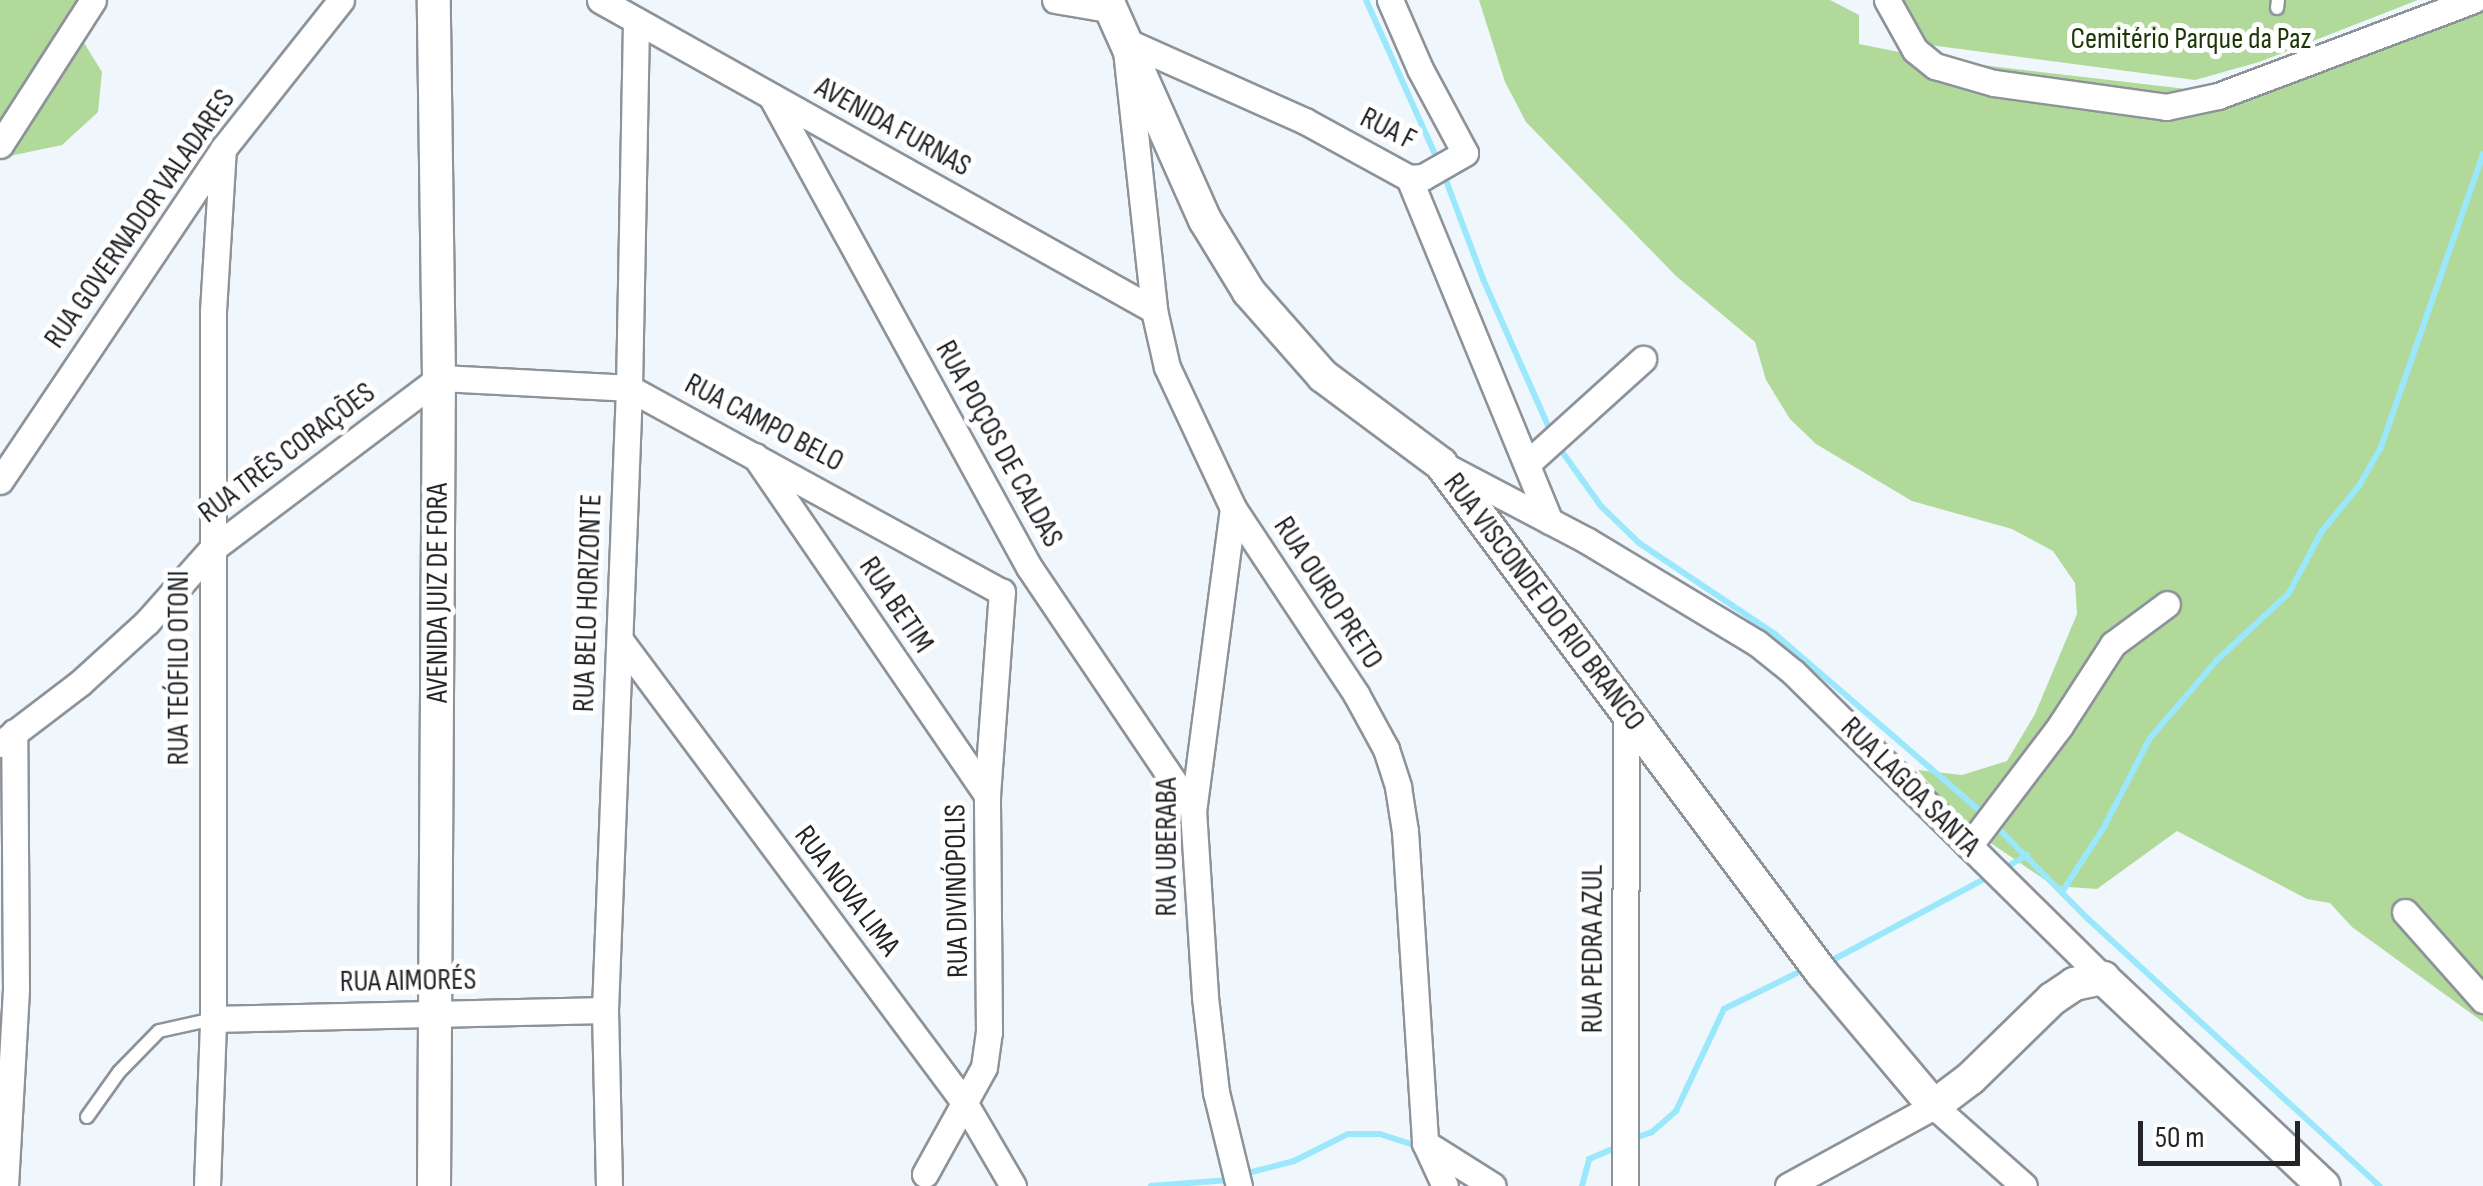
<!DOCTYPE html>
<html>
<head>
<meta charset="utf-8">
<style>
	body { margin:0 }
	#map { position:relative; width:2483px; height:1186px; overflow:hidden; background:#eff6fc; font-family:"Sofia Sans Condensed",sans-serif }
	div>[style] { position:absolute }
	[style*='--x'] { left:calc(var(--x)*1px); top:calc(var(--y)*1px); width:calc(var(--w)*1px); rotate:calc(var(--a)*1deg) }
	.green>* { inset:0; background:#b1d99a }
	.stream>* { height:6px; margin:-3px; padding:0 3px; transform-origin:3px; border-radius:3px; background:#9be8fc }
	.roads { filter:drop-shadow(2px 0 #8d9399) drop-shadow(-2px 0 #8d9399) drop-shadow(0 2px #8d9399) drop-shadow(0 -2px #8d9399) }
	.service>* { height:12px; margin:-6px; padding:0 6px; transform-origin:6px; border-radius:6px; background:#fff }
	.minor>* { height:25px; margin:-12.5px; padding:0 12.5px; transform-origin:12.5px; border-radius:12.5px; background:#fff }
	.tertiary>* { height:32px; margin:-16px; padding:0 16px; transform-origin:16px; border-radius:16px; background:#fff }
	span { translate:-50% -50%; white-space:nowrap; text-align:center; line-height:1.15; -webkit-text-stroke:10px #fff; paint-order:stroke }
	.park-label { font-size:30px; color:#1c3606 }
	.street-label { font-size:30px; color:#222427 }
	.scale { position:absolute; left:2138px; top:1121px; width:162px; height:45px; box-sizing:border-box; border:5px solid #222427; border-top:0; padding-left:12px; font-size:30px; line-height:35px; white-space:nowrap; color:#222427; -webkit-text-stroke:8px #fff; paint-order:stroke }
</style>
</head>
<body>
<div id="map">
	<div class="green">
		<div style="clip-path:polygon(0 0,85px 0,81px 38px,102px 72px,98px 112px,62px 145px,0 158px)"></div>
		<div style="clip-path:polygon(1479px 0,1830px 0,1859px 15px,1859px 44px,1939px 60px,2195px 90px,2483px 8px,2483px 1022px,2352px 927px,2330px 903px,2307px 899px,2177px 831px,2097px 889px,2054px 886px,1960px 822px,1918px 770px,1962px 775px,2007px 761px,2035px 714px,2077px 614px,2075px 583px,2053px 551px,2012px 529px,1912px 501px,1816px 444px,1790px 419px,1766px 380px,1755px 342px,1676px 276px,1526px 122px,1505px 82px)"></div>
		<div style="clip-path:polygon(1898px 0,2418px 0,2259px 62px,2195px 80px,1930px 45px,1907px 19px)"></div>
	</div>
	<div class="stream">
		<div style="--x:1366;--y:0;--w:179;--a:65.9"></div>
		<div style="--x:1444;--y:175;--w:111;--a:69.4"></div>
		<div style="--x:1483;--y:279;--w:171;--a:66.1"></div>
		<div style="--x:1558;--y:446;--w:74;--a:54.4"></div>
		<div style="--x:1601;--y:506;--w:53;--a:44.2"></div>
		<div style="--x:1639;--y:543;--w:164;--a:33.8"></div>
		<div style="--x:1775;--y:634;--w:277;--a:40.8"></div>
		<div style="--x:1994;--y:824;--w:131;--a:45.3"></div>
		<div style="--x:2086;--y:917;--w:398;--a:42.5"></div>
		<div style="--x:2003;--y:869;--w:28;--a:-30"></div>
		<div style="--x:2062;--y:892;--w:77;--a:-57.1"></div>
		<div style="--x:2104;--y:827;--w:100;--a:-62.7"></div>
		<div style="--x:2150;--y:738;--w:103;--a:-49.3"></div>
		<div style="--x:2217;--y:660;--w:98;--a:-42.9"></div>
		<div style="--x:2289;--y:593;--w:70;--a:-62"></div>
		<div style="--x:2322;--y:531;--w:58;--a:-50.6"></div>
		<div style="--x:2359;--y:486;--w:45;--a:-60.6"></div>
		<div style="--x:2381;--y:447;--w:310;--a:-70.8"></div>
		<div style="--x:1827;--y:963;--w:187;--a:-28.1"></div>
		<div style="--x:1632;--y:1139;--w:21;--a:-19"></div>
		<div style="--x:1652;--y:1132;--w:32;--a:-41"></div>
		<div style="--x:1676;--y:1111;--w:113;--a:-64.8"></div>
		<div style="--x:1724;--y:1009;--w:90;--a:-26.3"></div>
		<div style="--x:1240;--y:1175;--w:56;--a:-14.5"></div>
		<div style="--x:1294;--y:1161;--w:60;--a:-26.6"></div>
		<div style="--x:1348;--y:1134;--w:32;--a:0"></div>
		<div style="--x:1380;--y:1134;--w:39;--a:18"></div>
		<div style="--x:1151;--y:1186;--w:78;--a:-4.4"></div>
		<div style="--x:1582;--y:1186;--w:28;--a:-75"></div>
		<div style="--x:1589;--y:1159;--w:30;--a:-23"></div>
	</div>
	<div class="roads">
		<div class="service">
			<div style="--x:2277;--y:8;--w:8;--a:-83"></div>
			<div style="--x:87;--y:1117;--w:55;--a:-54.6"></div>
			<div style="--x:119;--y:1072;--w:57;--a:-45.7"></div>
			<div style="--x:159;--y:1031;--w:55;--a:-12.5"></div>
		</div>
		<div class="minor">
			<div style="--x:600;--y:0;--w:635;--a:29.23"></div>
			<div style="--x:1055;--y:0;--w:54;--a:9.6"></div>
			<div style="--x:1390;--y:0;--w:75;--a:66.5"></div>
			<div style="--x:1420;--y:69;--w:95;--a:61.8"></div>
			<div style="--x:1465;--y:153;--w:48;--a:150.3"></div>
			<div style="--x:1423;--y:177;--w:14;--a:176"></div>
			<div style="--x:1409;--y:178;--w:119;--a:-151.3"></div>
			<div style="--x:1305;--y:121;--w:197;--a:-156"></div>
			<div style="--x:1125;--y:41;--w:271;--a:83.8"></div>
			<div style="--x:1154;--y:310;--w:58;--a:77.2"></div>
			<div style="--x:1167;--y:367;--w:156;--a:64.9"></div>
			<div style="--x:1233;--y:508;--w:223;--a:56.5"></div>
			<div style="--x:1356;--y:694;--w:63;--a:61.4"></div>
			<div style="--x:1386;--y:749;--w:40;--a:72"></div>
			<div style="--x:1398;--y:787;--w:45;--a:81"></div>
			<div style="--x:1405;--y:831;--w:313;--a:86.3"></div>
			<div style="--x:1425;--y:1143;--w:47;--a:65.1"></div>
			<div style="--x:1887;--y:0;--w:57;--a:60.8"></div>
			<div style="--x:1915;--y:50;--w:26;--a:39"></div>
			<div style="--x:1935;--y:66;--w:61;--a:16.1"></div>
			<div style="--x:1994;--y:83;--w:174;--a:7.9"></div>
			<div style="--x:2166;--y:107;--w:53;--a:-11.9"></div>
			<div style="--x:2218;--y:96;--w:273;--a:-20.6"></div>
			<div style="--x:771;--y:96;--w:537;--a:61.29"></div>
			<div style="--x:1029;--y:567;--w:293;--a:56"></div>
			<div style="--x:0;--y:145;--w:172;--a:-57.3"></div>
			<div style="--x:1409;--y:178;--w:371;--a:67.7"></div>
			<div style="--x:755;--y:456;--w:411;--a:55.6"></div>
			<div style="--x:1529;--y:462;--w:154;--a:-42.1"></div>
			<div style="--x:1445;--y:466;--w:159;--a:27.7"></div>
			<div style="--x:1586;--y:540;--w:200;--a:31.1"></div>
			<div style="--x:1757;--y:643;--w:46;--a:38.9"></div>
			<div style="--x:1793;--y:672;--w:436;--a:44.6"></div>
			<div style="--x:0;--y:481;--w:400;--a:-56.1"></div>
			<div style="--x:223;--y:149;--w:190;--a:-51.6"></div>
			<div style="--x:1233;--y:508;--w:305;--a:97.5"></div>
			<div style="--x:1193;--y:810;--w:187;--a:86.3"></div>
			<div style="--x:1205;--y:997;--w:96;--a:83.4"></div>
			<div style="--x:1216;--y:1092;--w:97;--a:76.3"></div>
			<div style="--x:620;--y:640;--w:576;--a:53.33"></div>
			<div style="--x:964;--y:1102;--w:97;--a:59.7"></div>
			<div style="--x:0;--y:744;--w:101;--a:-37.3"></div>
			<div style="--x:80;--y:683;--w:91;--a:-42.3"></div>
			<div style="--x:147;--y:622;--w:96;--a:-48.4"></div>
			<div style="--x:211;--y:550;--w:286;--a:-37"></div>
			<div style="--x:439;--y:378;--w:190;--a:3"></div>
			<div style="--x:629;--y:388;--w:425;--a:28.7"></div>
			<div style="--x:1969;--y:846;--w:151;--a:-52.8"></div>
			<div style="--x:2060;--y:726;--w:98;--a:-57.1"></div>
			<div style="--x:2113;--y:644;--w:67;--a:-36.5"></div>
			<div style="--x:2405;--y:912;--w:118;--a:48.4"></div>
			<div style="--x:213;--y:1019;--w:392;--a:-1.3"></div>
			<div style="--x:1425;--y:1143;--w:80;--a:32.3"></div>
			<div style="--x:925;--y:1174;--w:122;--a:-61.1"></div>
			<div style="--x:984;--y:1067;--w:35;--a:-82"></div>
			<div style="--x:989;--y:1032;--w:237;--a:-90.5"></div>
			<div style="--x:987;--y:795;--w:204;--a:-85.8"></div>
			<div style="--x:5;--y:1186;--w:197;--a:-86.8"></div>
			<div style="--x:16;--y:989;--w:257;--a:-90.4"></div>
			<div style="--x:207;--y:1186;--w:167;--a:-87.9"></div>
			<div style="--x:213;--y:1019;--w:708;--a:-90"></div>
			<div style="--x:213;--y:311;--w:162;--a:-86.5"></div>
			<div style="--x:609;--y:1186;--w:176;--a:-91.3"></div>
			<div style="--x:605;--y:1010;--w:622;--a:-87.79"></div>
			<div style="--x:629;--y:388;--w:365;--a:-88.9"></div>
			<div style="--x:1625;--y:1186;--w:473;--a:-89.9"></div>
			<div style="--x:1788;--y:1186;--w:166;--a:-28.7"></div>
			<div style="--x:1934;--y:1106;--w:120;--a:41.6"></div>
		</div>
		<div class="tertiary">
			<div style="--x:1107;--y:0;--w:241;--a:66"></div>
			<div style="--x:1205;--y:220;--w:84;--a:58.6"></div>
			<div style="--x:1249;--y:292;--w:112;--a:48.6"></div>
			<div style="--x:1323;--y:376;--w:147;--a:36.7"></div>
			<div style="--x:1441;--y:464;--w:636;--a:53.18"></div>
			<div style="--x:1822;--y:973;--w:174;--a:49.9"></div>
			<div style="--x:1934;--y:1106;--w:46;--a:-37.1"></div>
			<div style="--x:1971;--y:1078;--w:113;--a:-44.3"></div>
			<div style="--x:2052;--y:999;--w:27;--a:-34"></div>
			<div style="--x:2074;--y:984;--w:30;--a:-12"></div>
			<div style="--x:2103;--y:978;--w:303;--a:43.3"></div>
			<div style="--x:434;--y:1186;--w:808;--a:-89.65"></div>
			<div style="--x:439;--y:378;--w:378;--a:-90.8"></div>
		</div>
	</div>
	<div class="park-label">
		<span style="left:2191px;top:39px">Cemitério Parque da Paz</span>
	</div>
	<div class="street-label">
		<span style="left:893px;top:127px;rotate:29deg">AVENIDA FURNAS</span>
		<span style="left:1388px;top:129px;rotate:27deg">RUA F</span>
		<span style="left:140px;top:219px;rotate:-55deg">RUA GOVERNADOR VALADARES</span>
		<span style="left:764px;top:423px;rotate:28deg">RUA CAMPO BELO</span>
		<span style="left:999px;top:444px;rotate:61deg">RUA POÇOS DE CALDAS</span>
		<span style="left:287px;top:453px;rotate:-37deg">RUA TRÊS CORAÇÕES</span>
		<span style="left:438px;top:593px;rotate:-90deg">AVENIDA JUIZ DE FORA</span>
		<span style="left:1328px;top:593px;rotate:57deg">RUA OURO PRETO</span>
		<span style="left:1544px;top:602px;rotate:53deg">RUA VISCONDE DO RIO BRANCO</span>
		<span style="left:588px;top:603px;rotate:-88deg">RUA BELO HORIZONTE</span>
		<span style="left:896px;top:605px;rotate:56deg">RUA BETIM</span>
		<span style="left:179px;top:668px;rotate:-90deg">RUA TEÓFILO OTONI</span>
		<span style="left:1910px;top:787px;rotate:45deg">RUA LAGOA SANTA</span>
		<span style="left:1167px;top:847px;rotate:-90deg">RUA UBERABA</span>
		<span style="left:847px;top:891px;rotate:53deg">RUA NOVA LIMA</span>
		<span style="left:957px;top:891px;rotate:-91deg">RUA DIVINÓPOLIS</span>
		<span style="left:1593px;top:949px;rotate:-90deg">RUA PEDRA AZUL</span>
		<span style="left:408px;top:981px;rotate:-1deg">RUA AIMORÉS</span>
	</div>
	<div class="scale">50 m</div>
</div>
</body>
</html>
